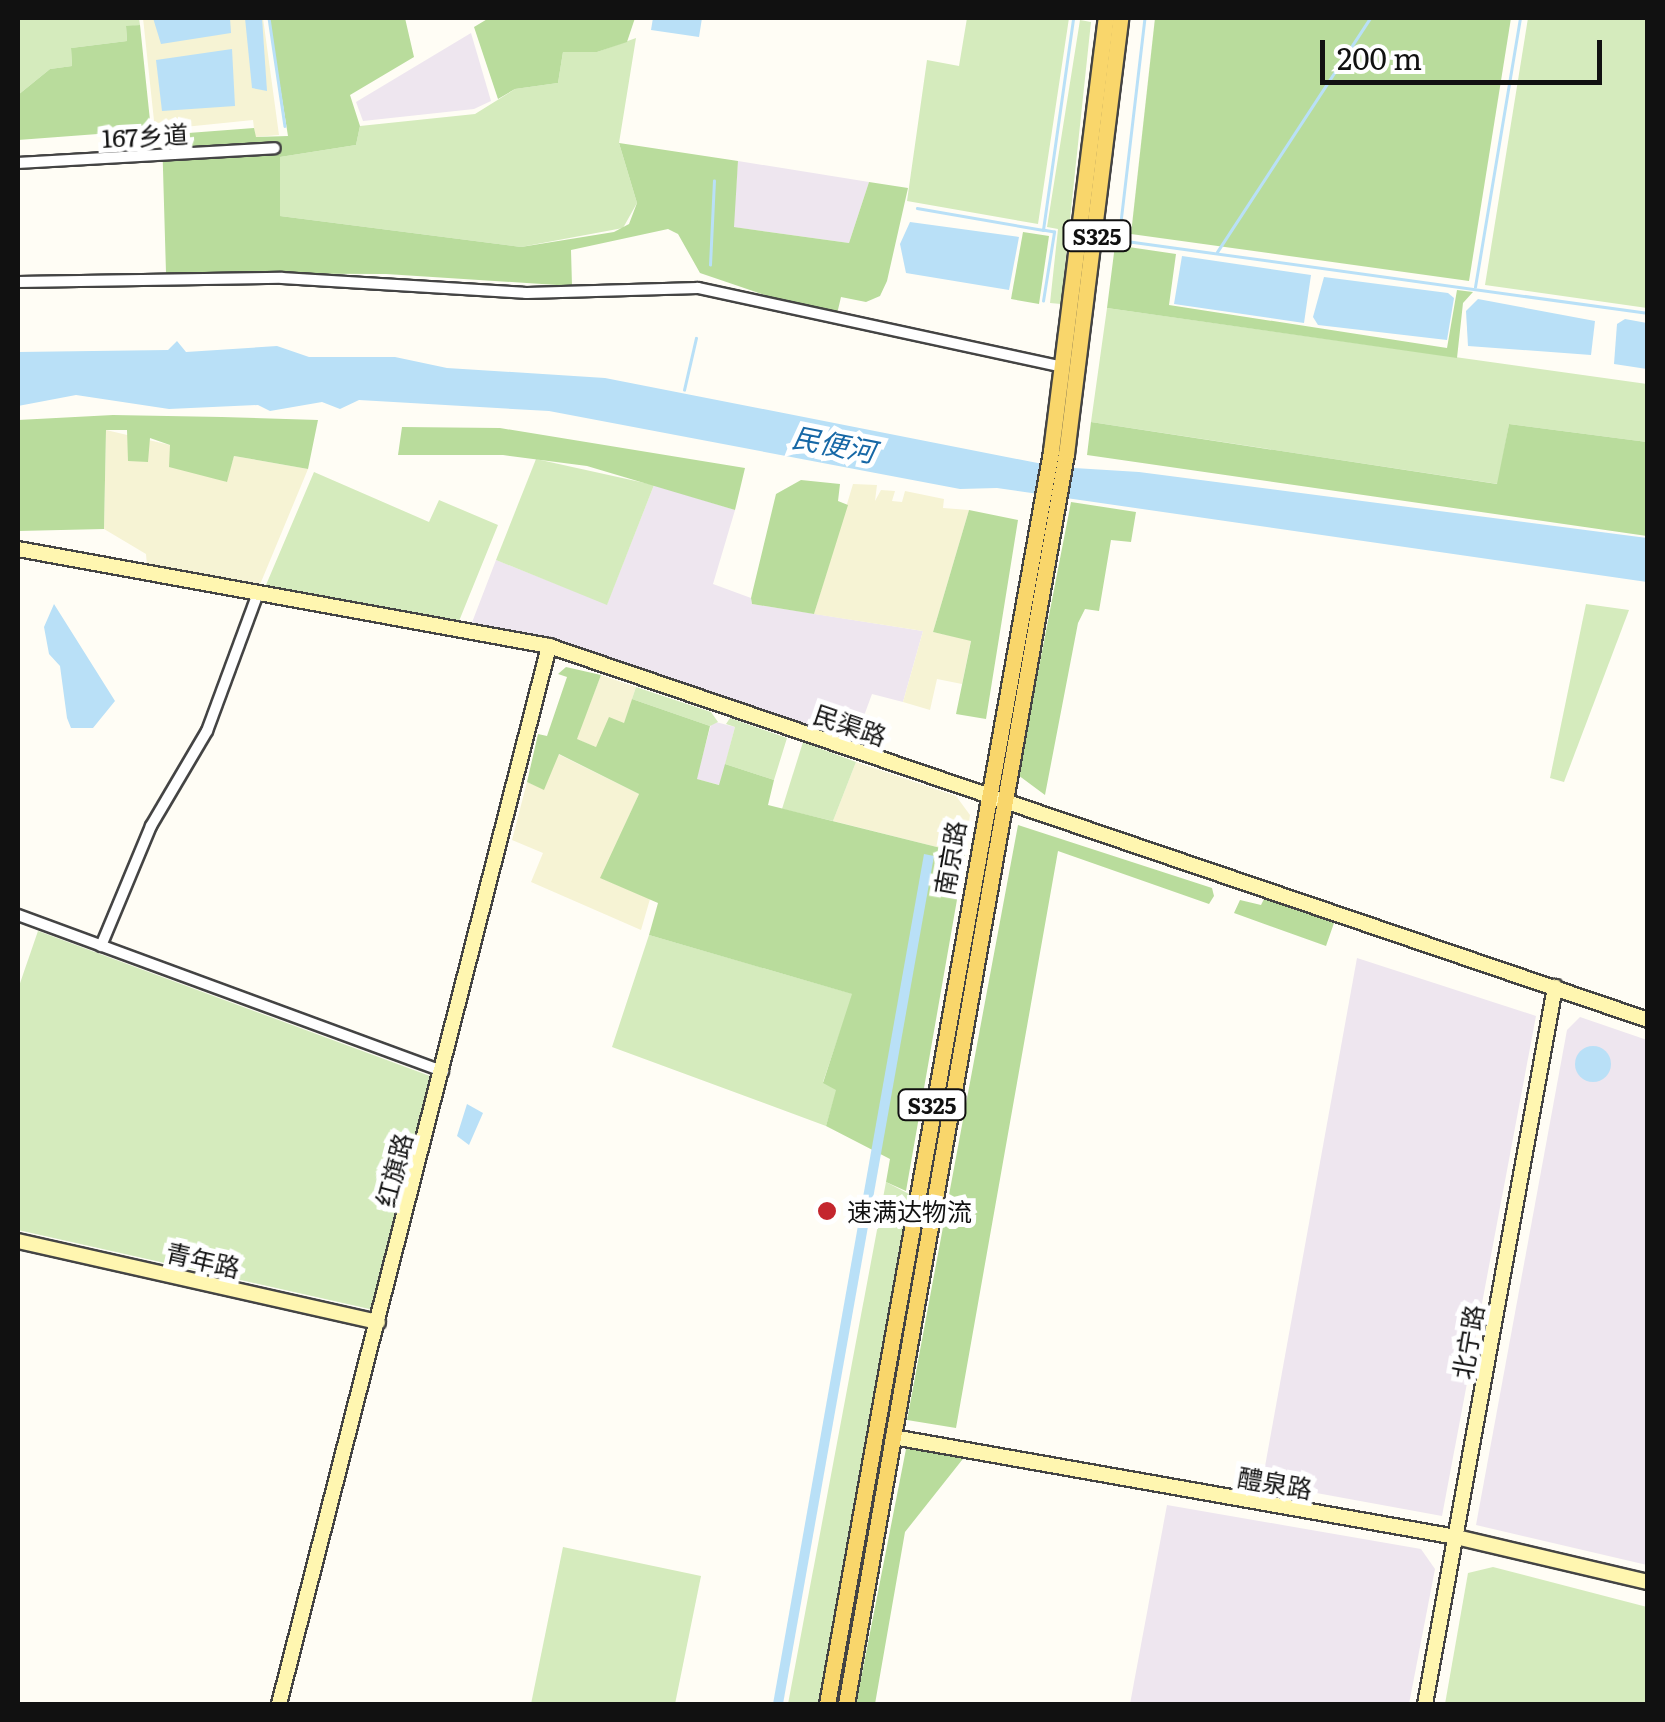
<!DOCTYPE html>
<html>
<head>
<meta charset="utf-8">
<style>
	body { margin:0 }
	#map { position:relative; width:1665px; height:1722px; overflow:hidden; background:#fffdf5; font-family:Literata,"Noto Sans SC",serif }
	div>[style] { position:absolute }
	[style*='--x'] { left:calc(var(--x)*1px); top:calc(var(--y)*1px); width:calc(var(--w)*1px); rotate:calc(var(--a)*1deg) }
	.industrial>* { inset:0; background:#eee6ef }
	.farmland>* { inset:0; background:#f6f3d4 }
	.green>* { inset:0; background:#d5ebbd }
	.forest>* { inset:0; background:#b9dc9c }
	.water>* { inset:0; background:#b9e0f7 }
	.round { border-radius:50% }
	.stream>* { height:2.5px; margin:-1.25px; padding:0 1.25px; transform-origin:1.25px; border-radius:1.25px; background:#b9e0f7 }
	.roads { filter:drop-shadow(2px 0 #444) drop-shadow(-2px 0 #444) drop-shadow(0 2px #444) drop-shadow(0 -2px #444) }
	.street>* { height:10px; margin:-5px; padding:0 5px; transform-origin:5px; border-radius:5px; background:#fff }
	.secondary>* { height:14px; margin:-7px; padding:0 7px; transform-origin:7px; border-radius:7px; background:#fff6b0 }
	.primary>* { height:15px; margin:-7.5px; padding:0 7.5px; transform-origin:7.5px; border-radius:7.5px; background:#f9d66b }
	.dots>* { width:28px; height:28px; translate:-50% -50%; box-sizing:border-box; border:5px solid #fff; border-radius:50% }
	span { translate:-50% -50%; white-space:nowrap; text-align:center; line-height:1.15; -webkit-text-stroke:10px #fff; paint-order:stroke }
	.shield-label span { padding:2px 8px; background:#fff; border:2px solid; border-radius:8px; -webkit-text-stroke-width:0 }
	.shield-label { font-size:22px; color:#111; font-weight:700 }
	.street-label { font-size:25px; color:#111 }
	.poi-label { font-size:25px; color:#111 }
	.left { translate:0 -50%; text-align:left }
	.water-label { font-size:28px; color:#1768a6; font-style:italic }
	.frame { position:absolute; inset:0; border:20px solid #111; pointer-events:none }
	.scale { position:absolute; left:1320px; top:40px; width:282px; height:45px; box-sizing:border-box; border:5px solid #111; border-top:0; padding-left:12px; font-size:30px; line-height:35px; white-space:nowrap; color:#111; -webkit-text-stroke:8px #fff; paint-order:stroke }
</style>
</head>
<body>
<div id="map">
	<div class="industrial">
		<div style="clip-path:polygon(471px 33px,491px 101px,474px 109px,363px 121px,356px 102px)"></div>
		<div style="clip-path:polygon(738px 161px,869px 182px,849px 243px,733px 227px)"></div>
		<div style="clip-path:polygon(654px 485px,735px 510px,713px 584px,751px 598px,752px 604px,923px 631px,903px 702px,872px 694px,854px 743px,604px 659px,471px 625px,496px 560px,607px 604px)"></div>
		<div style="clip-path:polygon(712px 721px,735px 727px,720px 785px,696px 779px)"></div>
		<div style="clip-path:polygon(1357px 958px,1536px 1016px,1442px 1516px,1262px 1483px)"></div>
		<div style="clip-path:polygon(1580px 1017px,1647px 1040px,1647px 1565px,1476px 1525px,1567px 1030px)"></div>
		<div style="clip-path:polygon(1167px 1505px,1421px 1549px,1435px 1569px,1409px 1704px,1130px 1704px)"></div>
	</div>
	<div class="farmland">
		<div style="clip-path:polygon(143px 18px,263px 18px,279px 135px,255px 137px,253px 120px,155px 130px)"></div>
		<div style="clip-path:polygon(106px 430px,170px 445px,226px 482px,234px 456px,308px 469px,259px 587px,147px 566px,146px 554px,104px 529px)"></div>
		<div style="clip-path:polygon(853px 484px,877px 485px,875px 501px,881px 490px,895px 491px,892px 501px,902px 502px,905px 491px,944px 499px,943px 508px,969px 510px,933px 632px,971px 640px,962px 684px,937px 679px,930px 710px,903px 702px,923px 631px,814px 614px)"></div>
		<div style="clip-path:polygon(601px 675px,636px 687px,624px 724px,596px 747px,576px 739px)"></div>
		<div style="clip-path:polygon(558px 754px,639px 794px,601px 878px,650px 899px,641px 930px,531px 882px,543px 853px,512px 840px,527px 782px,544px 789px)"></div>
		<div style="clip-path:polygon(856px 762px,956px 796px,970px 815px,965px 854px,833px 821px)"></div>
	</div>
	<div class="green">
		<div style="clip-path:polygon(18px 18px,139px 18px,140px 25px,126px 27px,127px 41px,71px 48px,72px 66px,50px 69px,18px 95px)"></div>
		<div style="clip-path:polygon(967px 18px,1069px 18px,1038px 224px,907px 201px,927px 60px,959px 66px)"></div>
		<div style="clip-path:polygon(1528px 18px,1647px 18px,1647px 308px,1485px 285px)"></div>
		<div style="clip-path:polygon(1080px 20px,1091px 22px,1061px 304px,1050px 303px,1058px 229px,1047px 227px)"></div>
		<div style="clip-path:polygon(636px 38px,619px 143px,637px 203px,623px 228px,521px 247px,280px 216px,280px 157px,356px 145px,360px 126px,475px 114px,515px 89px,558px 83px,563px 52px,597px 52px)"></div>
		<div style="clip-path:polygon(1107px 308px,1647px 384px,1647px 442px,1509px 424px,1498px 484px,1091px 422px)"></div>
		<div style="clip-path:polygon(536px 459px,654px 485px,607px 605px,496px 560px)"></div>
		<div style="clip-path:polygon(314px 472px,429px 522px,439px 500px,498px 525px,457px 626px,263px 592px)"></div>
		<div style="clip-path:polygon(1586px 604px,1629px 610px,1564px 782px,1550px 778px)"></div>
		<div style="clip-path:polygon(636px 687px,711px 712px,718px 722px,710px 726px,632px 699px)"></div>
		<div style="clip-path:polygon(730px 718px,787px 738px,774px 780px,725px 764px,735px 727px,726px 724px)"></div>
		<div style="clip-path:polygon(803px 742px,856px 762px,833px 821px,782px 809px)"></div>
		<div style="clip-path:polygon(38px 931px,430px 1076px,374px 1310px,18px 1230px,18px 989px)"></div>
		<div style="clip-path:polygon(649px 935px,853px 994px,823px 1082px,837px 1089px,826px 1126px,612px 1047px)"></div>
		<div style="clip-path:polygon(886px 1182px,909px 1194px,820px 1704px,788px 1704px)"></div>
		<div style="clip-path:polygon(563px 1547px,701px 1576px,675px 1704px,531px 1704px)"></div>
		<div style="clip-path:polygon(1493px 1567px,1647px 1607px,1647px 1704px,1445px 1704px,1468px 1573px)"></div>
	</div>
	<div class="forest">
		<div style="clip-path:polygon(269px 18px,405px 18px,414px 57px,350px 95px,360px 126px,356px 145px,280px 157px,280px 216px,521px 247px,614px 232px,629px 224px,637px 203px,619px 143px,738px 161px,734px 227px,849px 243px,869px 182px,908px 188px,887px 281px,880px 296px,866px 302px,841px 297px,837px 314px,794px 305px,700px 273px,678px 234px,668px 229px,571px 250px,572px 286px,386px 274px,166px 273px,162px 135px,254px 128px,256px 137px,288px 136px)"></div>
		<div style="clip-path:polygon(489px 18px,635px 18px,627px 42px,597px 52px,563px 52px,558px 83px,515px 89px,498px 99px,474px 27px)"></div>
		<div style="clip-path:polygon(1155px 18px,1511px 18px,1469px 281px,1131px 234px)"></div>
		<div style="clip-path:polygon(140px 25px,151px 130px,18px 140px,18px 95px,50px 69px,72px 66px,71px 48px,127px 41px,126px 26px)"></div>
		<div style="clip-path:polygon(1023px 232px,1049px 236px,1039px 304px,1011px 299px)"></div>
		<div style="clip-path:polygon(1115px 245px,1176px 254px,1169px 305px,1447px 348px,1457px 290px,1473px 292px,1463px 303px,1457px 358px,1107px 308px)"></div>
		<div style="clip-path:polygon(113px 415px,222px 417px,318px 420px,308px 469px,234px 456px,227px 482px,169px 467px,170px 445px,150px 438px,148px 462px,128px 461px,127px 430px,106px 430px,104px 529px,18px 531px,18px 420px)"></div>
		<div style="clip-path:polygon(1091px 422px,1497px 484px,1509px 424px,1647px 442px,1647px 536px,1087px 455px)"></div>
		<div style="clip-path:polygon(402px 427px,500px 428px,745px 468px,735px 510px,587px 466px,503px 455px,398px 455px)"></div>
		<div style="clip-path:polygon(801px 480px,840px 484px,838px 501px,848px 505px,814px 614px,752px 604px,751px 598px,776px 494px)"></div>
		<div style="clip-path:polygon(1071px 502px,1136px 512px,1131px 542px,1111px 540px,1099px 611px,1085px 609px,1078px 623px,1045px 795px,1018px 775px)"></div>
		<div style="clip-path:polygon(969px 510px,1018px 520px,986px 719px,956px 714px,971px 641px,933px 632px)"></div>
		<div style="clip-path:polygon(566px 667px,601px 675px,577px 739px,596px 747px,609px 717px,624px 723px,632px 699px,710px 726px,697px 779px,719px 785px,725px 764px,774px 780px,768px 805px,965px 854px,906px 1191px,886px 1182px,890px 1159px,826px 1126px,836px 1090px,823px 1083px,852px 994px,649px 935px,658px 903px,600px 878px,639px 794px,559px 754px,544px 790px,527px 782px,538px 734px,547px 736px,567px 677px,558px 674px)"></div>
		<div style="clip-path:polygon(1018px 825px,1212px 888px,1214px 896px,1209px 904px,1058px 851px,956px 1428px,907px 1420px)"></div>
		<div style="clip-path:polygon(1264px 899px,1334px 923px,1326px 946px,1234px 913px,1240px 900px,1261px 905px)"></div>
		<div style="clip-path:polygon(907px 1444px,966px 1455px,905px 1532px,875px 1704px,856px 1704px)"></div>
	</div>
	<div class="water">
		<div style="clip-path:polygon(153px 18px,230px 18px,231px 33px,161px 44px)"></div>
		<div style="clip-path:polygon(245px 18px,262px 18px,267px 91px,252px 88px)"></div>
		<div style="clip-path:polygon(653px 18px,702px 18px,699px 37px,651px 30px)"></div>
		<div style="clip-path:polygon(232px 49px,235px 106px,162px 111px,156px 60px)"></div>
		<div style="clip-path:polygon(910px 222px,1019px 237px,1009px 290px,906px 273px,900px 244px)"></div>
		<div style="clip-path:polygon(1182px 256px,1311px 275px,1304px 323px,1174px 304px)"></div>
		<div style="clip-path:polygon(1324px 277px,1448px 293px,1454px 298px,1447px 340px,1318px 325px,1313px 317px)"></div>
		<div style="clip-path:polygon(1478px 299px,1595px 321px,1591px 355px,1468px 346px,1466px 311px)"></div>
		<div style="clip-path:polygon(1625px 319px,1647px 323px,1647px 369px,1614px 364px,1617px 324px)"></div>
		<div style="clip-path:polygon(177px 341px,186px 352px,277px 346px,309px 357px,395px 357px,447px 368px,605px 378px,1058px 467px,1139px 472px,1647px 538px,1647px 582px,997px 488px,960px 489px,549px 411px,359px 400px,340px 409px,322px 402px,270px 411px,258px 405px,169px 409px,76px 395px,18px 406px,18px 352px,168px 350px)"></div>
		<div style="clip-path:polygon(54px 604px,115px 701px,93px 728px,71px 728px,67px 718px,60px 666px,49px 654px,44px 627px)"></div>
		<div style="clip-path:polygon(924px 854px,934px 856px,783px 1704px,773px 1704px)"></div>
		<div class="round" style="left:1575px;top:1046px;width:36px;height:36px"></div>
		<div style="clip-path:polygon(467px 1104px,483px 1113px,469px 1145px,457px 1136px)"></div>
	</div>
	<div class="stream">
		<div style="--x:269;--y:18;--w:109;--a:81.6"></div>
		<div style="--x:1145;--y:18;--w:224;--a:96.7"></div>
		<div style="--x:1119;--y:240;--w:534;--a:7.86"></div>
		<div style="--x:917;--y:208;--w:128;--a:9.9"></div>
		<div style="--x:1217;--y:252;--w:280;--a:-56.8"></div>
		<div style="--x:710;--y:265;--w:84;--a:-87.3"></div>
		<div style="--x:1475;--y:287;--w:273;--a:-80.5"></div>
		<div style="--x:1043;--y:301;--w:70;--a:-80.9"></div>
		<div style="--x:1054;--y:232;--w:11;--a:-170"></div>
		<div style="--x:1043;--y:230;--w:214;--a:-81.9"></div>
		<div style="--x:684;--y:390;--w:53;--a:-77"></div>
	</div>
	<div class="roads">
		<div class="street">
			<div style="--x:18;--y:163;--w:257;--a:-3.3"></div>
			<div style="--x:18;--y:282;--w:264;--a:-0.9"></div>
			<div style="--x:282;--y:278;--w:245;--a:3.5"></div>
			<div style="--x:527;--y:293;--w:171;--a:-1.7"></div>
			<div style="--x:698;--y:288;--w:374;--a:12.2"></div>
			<div style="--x:18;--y:915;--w:453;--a:20.2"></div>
			<div style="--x:101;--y:946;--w:130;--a:-67.4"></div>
			<div style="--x:151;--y:826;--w:110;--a:-59.5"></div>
			<div style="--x:207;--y:731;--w:144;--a:-69.7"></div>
		</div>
		<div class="secondary">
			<div style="--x:18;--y:549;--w:540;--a:10.35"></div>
			<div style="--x:549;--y:646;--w:1161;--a:18.79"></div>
			<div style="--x:18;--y:1241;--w:369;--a:12.7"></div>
			<div style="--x:893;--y:1437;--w:572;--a:10.07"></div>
			<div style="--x:1456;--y:1537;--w:197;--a:13.2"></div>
			<div style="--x:279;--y:1704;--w:1092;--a:-75.68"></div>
			<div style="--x:1425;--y:1704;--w:729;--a:-79.72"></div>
		</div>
		<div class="primary">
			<div style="--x:827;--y:1704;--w:1273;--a:-79.86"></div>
			<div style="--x:1051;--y:451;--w:436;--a:-82.8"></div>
			<div style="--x:846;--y:1704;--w:1269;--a:-80.02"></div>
			<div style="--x:1066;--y:454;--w:439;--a:-82.9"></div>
		</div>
	</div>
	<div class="dots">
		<div style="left:827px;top:1211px;background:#c4262e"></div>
	</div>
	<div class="shield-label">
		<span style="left:1097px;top:236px">S325</span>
		<span style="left:932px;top:1105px">S325</span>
	</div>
	<div class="street-label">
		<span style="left:145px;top:136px;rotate:-3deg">167乡道</span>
		<span style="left:850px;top:725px;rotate:19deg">民渠路</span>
		<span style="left:950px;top:858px;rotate:-80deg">南京路</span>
		<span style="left:394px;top:1170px;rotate:-75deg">红旗路</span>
		<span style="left:203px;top:1260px;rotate:13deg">青年路</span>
		<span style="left:1468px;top:1342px;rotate:-80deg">北宁路</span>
		<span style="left:1275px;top:1483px;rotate:10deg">醴泉路</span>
	</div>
	<div class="poi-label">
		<span class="left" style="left:847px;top:1211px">速满达物流</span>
	</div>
	<div class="water-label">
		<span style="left:834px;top:443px;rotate:11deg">民便河</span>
	</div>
	<div class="frame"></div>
	<div class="scale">200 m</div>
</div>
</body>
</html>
